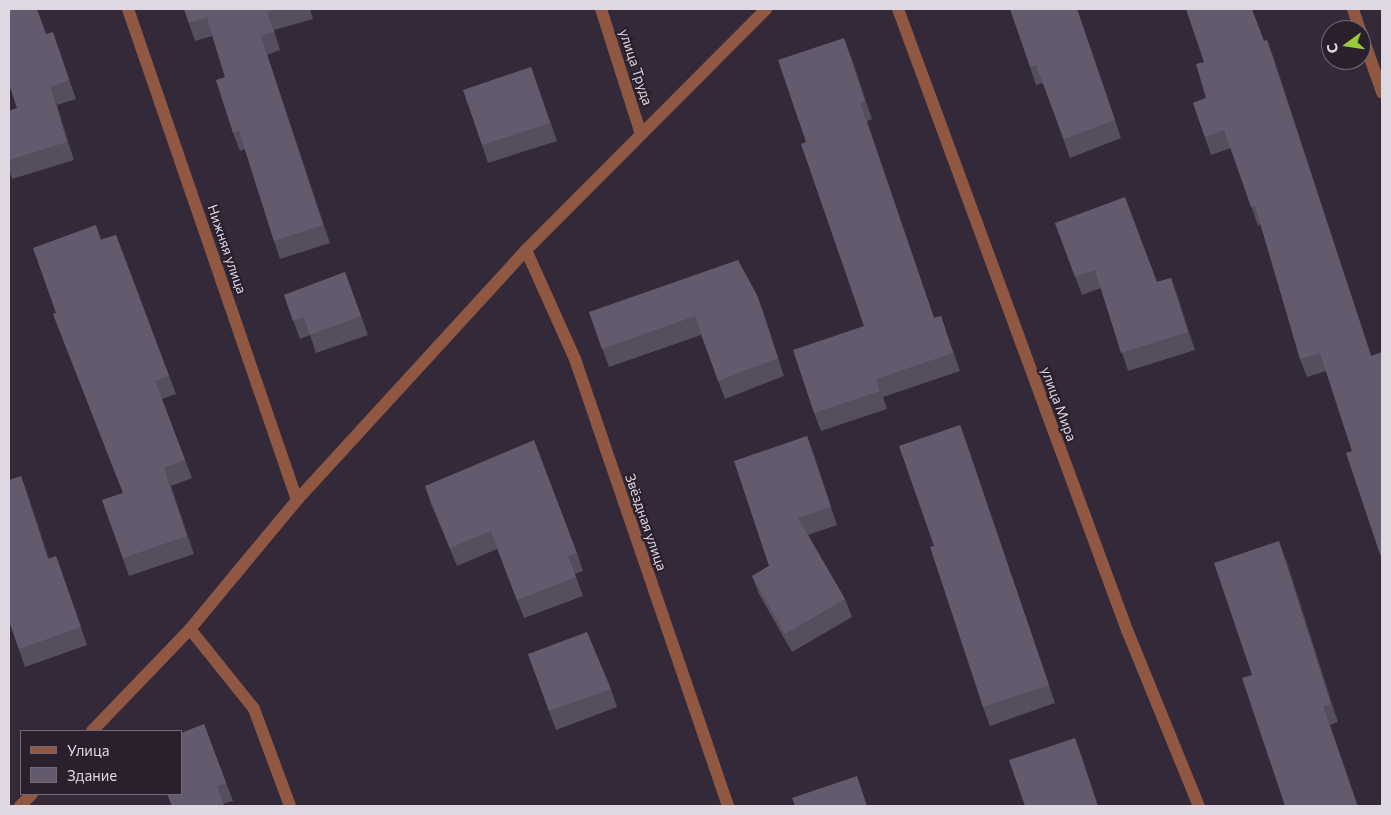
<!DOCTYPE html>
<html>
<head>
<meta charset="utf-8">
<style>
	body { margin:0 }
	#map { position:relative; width:1391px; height:815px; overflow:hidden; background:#332938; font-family:Commissioner,sans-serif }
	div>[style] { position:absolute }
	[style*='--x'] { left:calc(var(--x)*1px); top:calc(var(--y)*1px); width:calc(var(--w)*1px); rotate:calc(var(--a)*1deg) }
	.street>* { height:12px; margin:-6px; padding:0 6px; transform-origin:6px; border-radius:6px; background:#905843 }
	.wall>* { inset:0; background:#554e5e }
	.shaded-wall>* { inset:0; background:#45404c }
	.building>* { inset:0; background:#635b6d }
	span { translate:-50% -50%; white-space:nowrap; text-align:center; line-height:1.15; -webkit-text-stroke:4px #291f2d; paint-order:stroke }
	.street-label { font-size:14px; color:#dfd8e2 }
	.frame { position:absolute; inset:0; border:10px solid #dfd8e2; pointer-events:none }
	.legend { position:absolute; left:20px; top:730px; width:162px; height:65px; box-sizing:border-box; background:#291f2d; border:1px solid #726975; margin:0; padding:6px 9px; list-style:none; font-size:15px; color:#dfd8e2 }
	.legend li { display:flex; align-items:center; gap:10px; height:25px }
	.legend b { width:25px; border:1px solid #726975 }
	.north { position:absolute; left:1321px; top:20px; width:50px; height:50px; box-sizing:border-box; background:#291f2d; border:1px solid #726975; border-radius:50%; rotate:256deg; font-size:14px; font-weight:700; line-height:20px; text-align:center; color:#dfd8e2 }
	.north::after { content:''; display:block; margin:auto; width:18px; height:22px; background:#98cb37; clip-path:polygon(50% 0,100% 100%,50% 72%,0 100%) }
</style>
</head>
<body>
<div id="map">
	<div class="street">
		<div style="--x:128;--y:9;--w:519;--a:71.01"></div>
		<div style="--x:601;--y:9;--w:131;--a:72.3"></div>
		<div style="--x:898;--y:9;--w:662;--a:69.76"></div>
		<div style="--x:1127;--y:630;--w:190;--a:67.8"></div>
		<div style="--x:1353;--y:9;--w:22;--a:72"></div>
		<div style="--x:1361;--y:32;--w:64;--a:70.7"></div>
		<div style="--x:526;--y:250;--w:120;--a:65.8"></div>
		<div style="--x:575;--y:359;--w:472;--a:71.1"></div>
		<div style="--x:190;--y:629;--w:102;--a:51.3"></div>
		<div style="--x:254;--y:709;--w:103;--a:69.6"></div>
		<div style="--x:92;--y:731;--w:141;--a:-46.1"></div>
		<div style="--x:190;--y:629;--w:168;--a:-50.3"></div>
		<div style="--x:297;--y:500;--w:339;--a:-47.5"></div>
		<div style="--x:526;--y:250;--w:340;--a:-45.1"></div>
		<div style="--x:20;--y:806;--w:17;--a:-45"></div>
	</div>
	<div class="wall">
		<div style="clip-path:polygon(184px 9px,310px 9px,313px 19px,274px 30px,280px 50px,267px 55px,330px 243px,280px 259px,274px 241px,245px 149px,240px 151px,233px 133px,225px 77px,212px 36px,195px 41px)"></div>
		<div style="clip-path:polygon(1077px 9px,1121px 138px,1070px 158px,1043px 83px,1036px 85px,1030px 67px)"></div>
		<div style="clip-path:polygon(46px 34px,59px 50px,76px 99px,57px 105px,74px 160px,12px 179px,9px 169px,9px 111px,17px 108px)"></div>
		<div style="clip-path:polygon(1267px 40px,1371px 355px,1352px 451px,1326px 371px,1307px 377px,1300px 359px,1261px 224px,1258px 226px,1231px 148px,1211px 155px,1193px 103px,1206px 98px,1264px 41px)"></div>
		<div style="clip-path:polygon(851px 56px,872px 119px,867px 121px,934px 318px,941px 316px,960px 371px,883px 397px,887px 409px,821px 431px,814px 413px,864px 326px,806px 142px)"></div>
		<div style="clip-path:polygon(531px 67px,557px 141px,488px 163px,482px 145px)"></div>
		<div style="clip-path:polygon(1055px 223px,1157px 282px,1171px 278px,1195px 350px,1128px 371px,1101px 288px,1082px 295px)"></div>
		<div style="clip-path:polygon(116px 235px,176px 394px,162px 399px,192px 478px,171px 486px,194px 554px,129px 576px,102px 500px,123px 493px,53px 314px,56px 313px,102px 239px)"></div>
		<div style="clip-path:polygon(345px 272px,368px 335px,316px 353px,310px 335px,300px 339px,284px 295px)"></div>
		<div style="clip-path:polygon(757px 295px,784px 376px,725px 399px,701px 335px,609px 367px,589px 312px)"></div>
		<div style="clip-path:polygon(960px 425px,1055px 703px,990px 726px,983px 707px,934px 546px)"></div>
		<div style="clip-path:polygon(807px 436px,837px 525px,808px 535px,845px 599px,852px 617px,792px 652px,759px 594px,752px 576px,769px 566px)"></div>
		<div style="clip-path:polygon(21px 476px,49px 559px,56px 556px,87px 645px,25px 667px,9px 621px)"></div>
		<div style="clip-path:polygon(425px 486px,577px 553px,583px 571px,575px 574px,583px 596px,524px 618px,497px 549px,457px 566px,431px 504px)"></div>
		<div style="clip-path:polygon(1286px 559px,1338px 722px,1330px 725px,1358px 806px,1285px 806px,1252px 675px)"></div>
		<div style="clip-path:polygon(528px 654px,611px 689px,617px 707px,556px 730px)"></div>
		<div style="clip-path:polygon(204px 724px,233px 801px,223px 804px,224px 806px,172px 806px,167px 794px,181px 794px)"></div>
	</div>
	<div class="shaded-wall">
		<div style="clip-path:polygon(267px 12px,274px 30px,280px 50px,274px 32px)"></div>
		<div style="clip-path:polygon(261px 36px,267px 55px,330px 243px,323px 225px)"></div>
		<div style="clip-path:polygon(844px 38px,851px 56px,872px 119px,865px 101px)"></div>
		<div style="clip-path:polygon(1267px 40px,1274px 58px,1377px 374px,1371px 356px)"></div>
		<div style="clip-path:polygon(51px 87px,57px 105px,74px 160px,67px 142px)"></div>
		<div style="clip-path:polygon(1171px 278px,1178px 296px,1195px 350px,1188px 332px)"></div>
		<div style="clip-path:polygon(757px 295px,764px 313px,784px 376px)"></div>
		<div style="clip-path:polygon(941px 316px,947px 334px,960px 371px,953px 353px)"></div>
		<div style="clip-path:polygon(960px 425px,967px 443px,1055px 703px,1049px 685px)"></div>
		<div style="clip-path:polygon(807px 436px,814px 454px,837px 525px,831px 507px)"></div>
		<div style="clip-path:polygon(164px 468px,171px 486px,194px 554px,187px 536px)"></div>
		<div style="clip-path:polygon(21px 476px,28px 494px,55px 577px,48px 559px)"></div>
		<div style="clip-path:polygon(1279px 541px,1286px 559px,1338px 722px,1331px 704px)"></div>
		<div style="clip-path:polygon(1075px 738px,1082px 756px,1098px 806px)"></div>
	</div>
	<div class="building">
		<div style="clip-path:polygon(9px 9px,37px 9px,46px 34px,53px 32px,69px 80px,51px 87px,67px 142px,9px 160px,9px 111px,17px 108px,9px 84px)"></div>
		<div style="clip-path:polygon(184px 9px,279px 9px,267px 12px,274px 32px,261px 36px,323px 225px,274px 241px,239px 131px,233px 133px,216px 80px,225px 77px,207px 17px,189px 23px)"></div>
		<div style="clip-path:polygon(1010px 9px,1077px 9px,1115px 120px,1064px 139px,1036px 65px,1030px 67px)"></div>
		<div style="clip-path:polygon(1186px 9px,1252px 9px,1264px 41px,1267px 40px,1371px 356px,1382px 352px,1382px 560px,1346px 453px,1352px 451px,1320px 353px,1300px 359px,1255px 206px,1251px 207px,1224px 130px,1205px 137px,1193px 103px,1206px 98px,1196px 64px,1204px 62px)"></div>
		<div style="clip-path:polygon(844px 38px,865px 101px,860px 103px,934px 318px,941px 316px,953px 353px,876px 379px,880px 391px,814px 413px,793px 350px,864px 326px,801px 144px,806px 142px,778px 60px)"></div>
		<div style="clip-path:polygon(531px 67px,550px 123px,482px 145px,463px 90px)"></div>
		<div style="clip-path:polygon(1125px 197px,1157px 282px,1171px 278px,1188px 332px,1121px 353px,1095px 270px,1075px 277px,1055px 223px)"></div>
		<div style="clip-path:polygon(96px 225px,101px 240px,116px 235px,169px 376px,155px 381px,185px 460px,164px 468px,187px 536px,123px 558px,102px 500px,123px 493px,53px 314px,56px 313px,33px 248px)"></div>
		<div style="clip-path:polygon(738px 260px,757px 295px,778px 358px,718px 381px,695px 316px,602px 349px,589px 312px)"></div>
		<div style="clip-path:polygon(345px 272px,361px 316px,310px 335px,304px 317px,293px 321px,284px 295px)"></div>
		<div style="clip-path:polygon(960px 425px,1049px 685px,983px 707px,930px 547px,934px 546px,899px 446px)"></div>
		<div style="clip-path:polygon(807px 436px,831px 507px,798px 518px,845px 599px,785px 634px,752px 576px,769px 566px,734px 461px)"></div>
		<div style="clip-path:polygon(534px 440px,577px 553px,568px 556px,576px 577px,517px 600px,491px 531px,450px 548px,425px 486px)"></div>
		<div style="clip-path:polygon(21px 476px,48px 559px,56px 556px,81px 627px,19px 649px,9px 621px,9px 480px)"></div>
		<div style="clip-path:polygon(1279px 541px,1331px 704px,1323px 706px,1357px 806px,1285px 806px,1242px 678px,1252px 675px,1214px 563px)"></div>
		<div style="clip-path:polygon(587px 632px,611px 689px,549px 711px,528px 654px)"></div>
		<div style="clip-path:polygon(204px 724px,226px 783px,217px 786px,224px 806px,172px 806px,167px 794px,181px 794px,181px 733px)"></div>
		<div style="clip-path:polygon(1075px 738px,1098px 806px,1025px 806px,1009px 760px)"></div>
		<div style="clip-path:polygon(857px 776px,867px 806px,795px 806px,792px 798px)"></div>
	</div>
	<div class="street-label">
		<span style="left:636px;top:67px;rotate:72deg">улица Труда</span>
		<span style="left:227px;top:249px;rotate:71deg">Нижняя улица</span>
		<span style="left:1059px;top:404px;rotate:70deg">улица Мира</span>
		<span style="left:646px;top:522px;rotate:71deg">Звёздная улица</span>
	</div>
	<div class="frame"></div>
	<ul class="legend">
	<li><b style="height:6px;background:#905843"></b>Улица</li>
	<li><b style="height:14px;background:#635b6d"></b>Здание</li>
	</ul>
	<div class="north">С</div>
</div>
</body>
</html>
